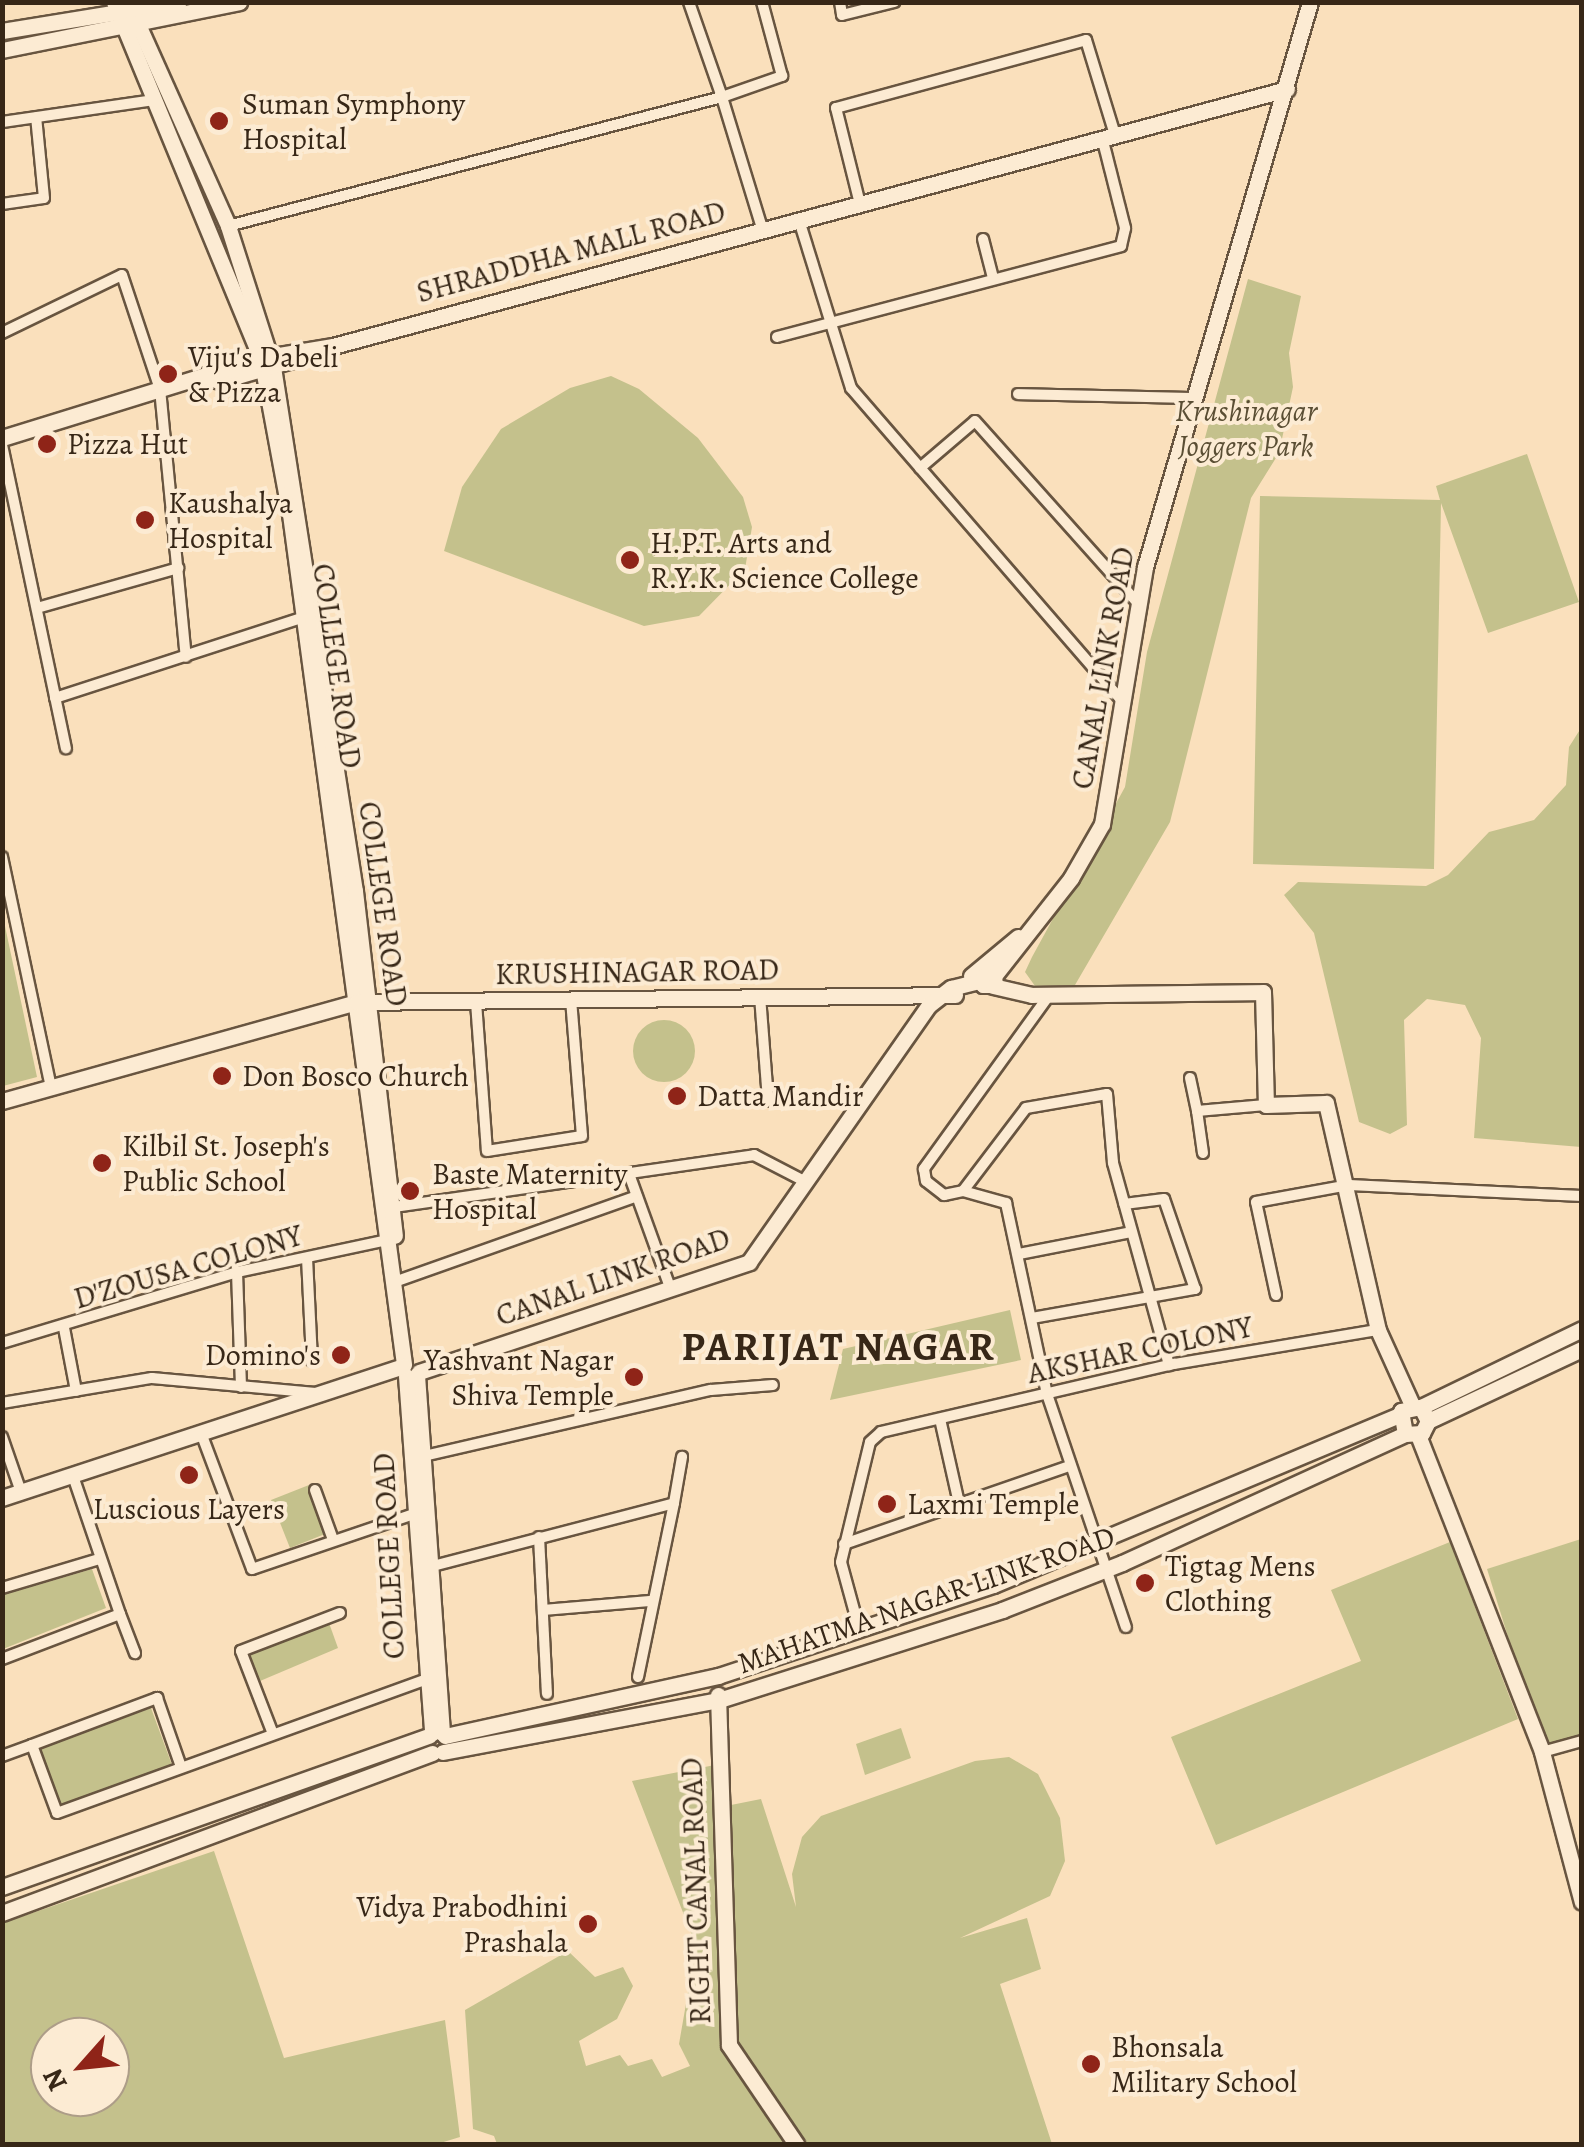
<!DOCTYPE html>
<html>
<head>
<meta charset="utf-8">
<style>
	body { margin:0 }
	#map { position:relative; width:1584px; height:2147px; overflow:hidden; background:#fae0bc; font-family:Alegreya,serif }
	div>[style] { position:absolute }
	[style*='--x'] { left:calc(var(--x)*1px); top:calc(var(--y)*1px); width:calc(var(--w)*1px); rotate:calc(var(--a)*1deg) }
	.green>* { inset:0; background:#c4c18c }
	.round { border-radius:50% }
	.roads { filter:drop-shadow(2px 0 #685540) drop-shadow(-2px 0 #685540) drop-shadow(0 2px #685540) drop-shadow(0 -2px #685540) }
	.street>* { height:10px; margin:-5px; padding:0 5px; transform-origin:5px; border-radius:5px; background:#fcebd3 }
	.secondary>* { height:15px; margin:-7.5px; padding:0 7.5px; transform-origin:7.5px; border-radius:7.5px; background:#fcebd3 }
	.dots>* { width:28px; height:28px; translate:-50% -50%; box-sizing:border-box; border:5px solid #fcebd3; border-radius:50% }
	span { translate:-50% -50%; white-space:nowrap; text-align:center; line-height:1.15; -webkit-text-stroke:8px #fcebd3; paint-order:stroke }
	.poi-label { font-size:30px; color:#372717 }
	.left { translate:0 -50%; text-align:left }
	.right { translate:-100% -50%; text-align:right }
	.street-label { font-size:30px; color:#372717 }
	.park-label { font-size:30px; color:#5a4e34; font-style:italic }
	.district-label { font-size:40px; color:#372717; font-weight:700; letter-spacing:2.5px }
	.frame { position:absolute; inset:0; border:5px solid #372717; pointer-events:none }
	.north { position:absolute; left:30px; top:2017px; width:100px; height:100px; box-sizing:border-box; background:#fcebd3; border:2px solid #ad9d88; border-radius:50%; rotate:243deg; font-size:28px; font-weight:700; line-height:40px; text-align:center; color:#372717 }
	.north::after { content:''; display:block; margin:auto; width:35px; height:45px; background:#8f2418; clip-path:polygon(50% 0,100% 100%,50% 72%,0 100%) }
</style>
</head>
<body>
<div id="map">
	<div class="green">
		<div style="clip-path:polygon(1248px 279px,1301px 296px,1289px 353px,1293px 387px,1279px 453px,1251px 498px,1170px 822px,1075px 985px,1035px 986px,1025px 972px,1032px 957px,1125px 787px,1147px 652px)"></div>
		<div style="clip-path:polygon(611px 376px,639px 389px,698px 438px,743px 497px,752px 527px,745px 569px,699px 616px,644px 626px,444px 551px,462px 487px,501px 429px,570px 388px)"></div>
		<div style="clip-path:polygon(1527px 454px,1579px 602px,1488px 633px,1441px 503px,1434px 869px,1253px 864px,1260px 496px,1440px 500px,1436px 486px)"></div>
		<div style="clip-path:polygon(1581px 728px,1581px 1147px,1474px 1138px,1481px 1038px,1465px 1005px,1427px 999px,1404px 1020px,1407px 1125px,1390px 1134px,1359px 1122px,1314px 933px,1284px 895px,1298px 882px,1426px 886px,1448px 875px,1489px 832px,1534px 820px,1566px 785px,1569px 747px)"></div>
		<div style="clip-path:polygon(2px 912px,37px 1077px,3px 1086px,2px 1086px)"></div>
		<div class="round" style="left:633px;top:1020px;width:62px;height:62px"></div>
		<div style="clip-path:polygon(1010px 1310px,1021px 1360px,830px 1400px,843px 1349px)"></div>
		<div style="clip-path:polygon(309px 1485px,325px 1534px,290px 1548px,271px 1500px)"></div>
		<div style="clip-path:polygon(1581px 1539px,1581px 1738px,1543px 1750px,1487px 1569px)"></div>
		<div style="clip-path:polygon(1450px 1542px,1518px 1719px,1216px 1845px,1171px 1737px,1361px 1661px,1331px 1590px)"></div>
		<div style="clip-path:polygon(92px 1569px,106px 1608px,3px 1649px,3px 1595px)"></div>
		<div style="clip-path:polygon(329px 1623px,338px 1648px,260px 1681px,249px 1654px)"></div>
		<div style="clip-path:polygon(151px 1708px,172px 1765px,61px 1804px,40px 1748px)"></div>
		<div style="clip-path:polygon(901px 1728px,911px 1758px,865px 1775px,856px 1744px)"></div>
		<div style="clip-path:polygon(1009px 1757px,1038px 1774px,1060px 1818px,1065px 1861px,1050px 1896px,960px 1938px,1027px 1918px,1041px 1969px,1000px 1984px,1052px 2144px,497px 2144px,494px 2136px,473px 2129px,465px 2010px,568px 1951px,595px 1977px,623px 1967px,633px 1986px,617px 2019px,579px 2041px,586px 2066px,620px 2055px,628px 2066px,652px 2059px,662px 2077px,690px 2066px,679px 2044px,696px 1946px,632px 1781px,715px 1765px,716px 1808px,761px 1799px,796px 1907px,792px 1874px,802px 1837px,821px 1816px,975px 1761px)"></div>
		<div style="clip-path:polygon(evenodd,214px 1851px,284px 2058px,445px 2020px,460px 2137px,437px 2144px,3px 2144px,3px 1923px,214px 1851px,50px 2037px,110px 2037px,110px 2097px,50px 2097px,50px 2037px)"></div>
	</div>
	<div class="roads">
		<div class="street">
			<div style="--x:840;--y:2;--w:13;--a:81"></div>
			<div style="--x:842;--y:15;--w:54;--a:-14"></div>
			<div style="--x:2;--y:122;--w:154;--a:-8.2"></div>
			<div style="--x:2;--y:204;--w:42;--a:-8.1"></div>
			<div style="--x:44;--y:198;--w:81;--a:-95.6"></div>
			<div style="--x:860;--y:204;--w:99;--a:-104"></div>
			<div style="--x:836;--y:108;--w:259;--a:-15.2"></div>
			<div style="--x:1086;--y:40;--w:102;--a:73"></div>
			<div style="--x:799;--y:220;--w:176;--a:72.8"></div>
			<div style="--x:851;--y:388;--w:414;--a:49.1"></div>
			<div style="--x:228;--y:226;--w:511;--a:-14.64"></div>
			<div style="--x:722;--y:97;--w:101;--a:-109.2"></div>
			<div style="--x:762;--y:228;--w:137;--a:-107"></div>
			<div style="--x:722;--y:97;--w:64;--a:-19.3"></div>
			<div style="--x:782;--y:76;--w:77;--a:-105.1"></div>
			<div style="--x:983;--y:239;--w:40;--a:75.6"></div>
			<div style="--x:2;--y:333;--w:133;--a:-25.8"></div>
			<div style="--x:122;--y:275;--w:120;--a:71.6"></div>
			<div style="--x:160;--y:389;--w:269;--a:84.5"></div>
			<div style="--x:777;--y:337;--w:356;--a:-14.8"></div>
			<div style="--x:1121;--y:246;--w:18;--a:-77"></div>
			<div style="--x:1125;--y:228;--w:90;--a:-104.2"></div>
			<div style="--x:1018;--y:394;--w:179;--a:1.3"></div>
			<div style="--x:2;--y:445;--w:310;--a:78.1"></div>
			<div style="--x:920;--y:468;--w:72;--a:-40.5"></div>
			<div style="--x:975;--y:421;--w:243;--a:48.2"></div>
			<div style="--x:37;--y:608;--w:147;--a:-15.8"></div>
			<div style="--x:55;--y:698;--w:259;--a:-18"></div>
			<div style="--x:2;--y:857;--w:235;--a:78"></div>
			<div style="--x:1050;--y:994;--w:216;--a:125.8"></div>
			<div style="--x:924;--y:1169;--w:12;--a:81"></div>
			<div style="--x:926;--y:1181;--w:23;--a:38"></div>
			<div style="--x:944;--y:1195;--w:19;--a:-12"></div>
			<div style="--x:963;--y:1191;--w:104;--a:-52.8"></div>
			<div style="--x:1026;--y:1108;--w:82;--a:-9.8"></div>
			<div style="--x:1107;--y:1094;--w:69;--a:85"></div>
			<div style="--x:1113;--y:1163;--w:210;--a:74.5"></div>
			<div style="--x:760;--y:996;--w:105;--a:85.6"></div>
			<div style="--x:476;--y:1002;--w:149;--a:85.8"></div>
			<div style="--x:487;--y:1151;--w:96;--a:-9"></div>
			<div style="--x:582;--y:1136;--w:138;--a:-94.6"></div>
			<div style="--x:1190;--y:1078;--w:34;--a:78"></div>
			<div style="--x:1203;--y:1153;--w:42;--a:-98.1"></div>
			<div style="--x:1197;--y:1111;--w:69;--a:-5"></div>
			<div style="--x:629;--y:1174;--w:123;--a:70.1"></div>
			<div style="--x:963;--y:1191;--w:45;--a:15.6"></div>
			<div style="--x:1006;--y:1203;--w:195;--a:77.9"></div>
			<div style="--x:1047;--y:1394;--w:246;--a:71.3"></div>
			<div style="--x:394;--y:1207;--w:364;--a:-8.2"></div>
			<div style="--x:754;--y:1155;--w:59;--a:27.4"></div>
			<div style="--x:1019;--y:1254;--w:114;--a:-11.1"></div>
			<div style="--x:307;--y:1258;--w:103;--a:87.2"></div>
			<div style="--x:237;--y:1272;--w:115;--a:88"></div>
			<div style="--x:400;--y:1280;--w:251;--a:-19.5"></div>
			<div style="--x:1276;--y:1295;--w:95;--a:-102.1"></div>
			<div style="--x:1256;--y:1202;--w:95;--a:-10.4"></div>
			<div style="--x:1349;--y:1185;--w:233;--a:2.7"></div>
			<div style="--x:1032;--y:1318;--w:166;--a:-10.1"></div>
			<div style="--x:1195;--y:1289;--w:95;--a:-109"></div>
			<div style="--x:1164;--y:1199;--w:40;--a:172.9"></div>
			<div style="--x:64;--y:1328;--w:64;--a:79.2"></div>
			<div style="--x:2;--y:1343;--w:245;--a:-16.8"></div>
			<div style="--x:237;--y:1272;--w:153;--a:-12"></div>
			<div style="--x:2;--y:1403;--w:152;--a:-9.5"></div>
			<div style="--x:152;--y:1378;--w:167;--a:5.2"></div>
			<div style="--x:940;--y:1419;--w:86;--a:77.3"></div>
			<div style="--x:201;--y:1433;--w:145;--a:69.4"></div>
			<div style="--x:252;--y:1569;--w:171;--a:-18.8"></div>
			<div style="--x:2;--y:1437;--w:58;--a:70.9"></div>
			<div style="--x:424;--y:1456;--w:294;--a:-13"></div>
			<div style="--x:711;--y:1390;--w:62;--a:-4.6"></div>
			<div style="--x:315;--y:1490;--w:50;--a:70.1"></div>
			<div style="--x:539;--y:1537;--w:157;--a:87.1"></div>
			<div style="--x:844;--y:1544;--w:238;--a:-19.1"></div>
			<div style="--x:429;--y:1567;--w:253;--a:-14.6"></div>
			<div style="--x:674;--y:1503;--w:47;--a:-80.1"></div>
			<div style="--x:2;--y:1588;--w:101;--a:-16.6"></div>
			<div style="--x:543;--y:1610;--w:107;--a:-4.8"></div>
			<div style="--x:120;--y:1614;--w:42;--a:69"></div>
			<div style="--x:859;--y:1628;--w:68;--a:-105.3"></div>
			<div style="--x:841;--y:1562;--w:123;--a:-76.4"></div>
			<div style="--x:870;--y:1442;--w:15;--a:-42"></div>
			<div style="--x:881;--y:1432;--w:301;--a:-13.1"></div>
			<div style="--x:1174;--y:1364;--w:207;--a:-9.5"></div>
			<div style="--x:2;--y:1659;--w:126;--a:-20.9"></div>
			<div style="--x:120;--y:1614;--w:146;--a:-108.8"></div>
			<div style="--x:638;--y:1677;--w:178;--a:-78.3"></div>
			<div style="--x:273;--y:1734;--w:89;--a:-111.1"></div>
			<div style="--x:241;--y:1651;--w:106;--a:-21"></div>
			<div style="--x:32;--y:1745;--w:134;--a:-20.6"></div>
			<div style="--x:157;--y:1698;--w:73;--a:70.8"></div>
			<div style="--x:1542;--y:1752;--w:41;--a:-15.4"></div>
			<div style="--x:2;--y:1756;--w:32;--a:-20"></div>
			<div style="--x:32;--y:1745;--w:72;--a:69.8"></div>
			<div style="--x:57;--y:1813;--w:390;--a:-19.9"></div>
		</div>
		<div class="secondary">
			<div style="--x:114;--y:2;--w:385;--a:67.6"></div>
			<div style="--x:261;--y:358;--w:159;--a:79.5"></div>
			<div style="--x:290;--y:514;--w:858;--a:82.36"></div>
			<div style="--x:128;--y:2;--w:245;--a:65.9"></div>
			<div style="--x:228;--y:226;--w:148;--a:72.3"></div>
			<div style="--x:273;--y:367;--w:530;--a:81.11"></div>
			<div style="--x:355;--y:891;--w:347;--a:83.4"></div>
			<div style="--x:2;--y:31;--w:179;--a:-9.3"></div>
			<div style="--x:2;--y:50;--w:242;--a:-11.4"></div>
			<div style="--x:207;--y:378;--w:13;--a:13"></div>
			<div style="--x:220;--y:381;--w:115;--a:-16.2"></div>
			<div style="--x:2;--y:438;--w:271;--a:-17.2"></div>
			<div style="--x:261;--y:358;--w:73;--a:-9.5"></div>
			<div style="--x:333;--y:346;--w:988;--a:-15.08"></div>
			<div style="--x:971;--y:976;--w:61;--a:-39.7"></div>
			<div style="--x:994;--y:976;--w:10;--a:180"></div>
			<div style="--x:984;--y:976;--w:9;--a:96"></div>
			<div style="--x:983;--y:985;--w:12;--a:0"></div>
			<div style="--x:995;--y:985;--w:9;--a:-96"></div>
			<div style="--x:994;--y:976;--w:125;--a:-51.8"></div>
			<div style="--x:1071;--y:878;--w:62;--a:-60.1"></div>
			<div style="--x:1102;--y:824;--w:261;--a:-80.5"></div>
			<div style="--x:1145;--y:567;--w:589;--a:-73.72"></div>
			<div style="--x:993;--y:986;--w:40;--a:13"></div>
			<div style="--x:1032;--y:995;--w:231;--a:-0.7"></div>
			<div style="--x:1263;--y:992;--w:113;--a:88.5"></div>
			<div style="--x:1266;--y:1105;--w:60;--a:-1.9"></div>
			<div style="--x:1326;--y:1103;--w:233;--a:77.1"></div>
			<div style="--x:1378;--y:1330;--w:82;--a:65.6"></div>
			<div style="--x:2;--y:1101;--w:369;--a:-15.6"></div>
			<div style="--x:357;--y:1002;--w:598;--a:-0.67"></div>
			<div style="--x:419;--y:1372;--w:348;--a:-18.4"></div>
			<div style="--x:749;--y:1262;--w:314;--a:-55"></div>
			<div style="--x:929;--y:1005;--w:28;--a:-38"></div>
			<div style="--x:951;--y:988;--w:32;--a:-14"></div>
			<div style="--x:417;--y:1375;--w:359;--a:86"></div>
			<div style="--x:406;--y:1376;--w:358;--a:85.8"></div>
			<div style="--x:1421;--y:1407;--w:179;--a:-25.8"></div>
			<div style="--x:1428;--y:1421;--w:170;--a:-25.1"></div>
			<div style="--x:1418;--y:1435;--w:340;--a:68.6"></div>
			<div style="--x:1542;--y:1752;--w:155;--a:75.1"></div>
			<div style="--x:2;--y:1498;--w:422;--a:-18.2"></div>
			<div style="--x:718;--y:1695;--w:350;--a:88.2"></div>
			<div style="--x:729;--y:2045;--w:120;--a:55.9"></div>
			<div style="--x:445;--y:1736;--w:280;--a:-12.4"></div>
			<div style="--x:718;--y:1676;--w:290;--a:-18.3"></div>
			<div style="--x:993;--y:1585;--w:440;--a:-22.7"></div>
			<div style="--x:443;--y:1752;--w:281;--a:-10.7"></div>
			<div style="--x:719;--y:1700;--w:297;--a:-17.6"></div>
			<div style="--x:1002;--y:1610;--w:129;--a:-21.4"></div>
			<div style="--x:1122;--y:1563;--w:311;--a:-24.5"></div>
			<div style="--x:1405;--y:1434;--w:17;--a:-3"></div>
			<div style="--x:1422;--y:1433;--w:13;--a:-63"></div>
			<div style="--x:1428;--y:1421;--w:16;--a:-117"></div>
			<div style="--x:1421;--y:1407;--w:20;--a:169"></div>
			<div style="--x:1401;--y:1411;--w:23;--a:80"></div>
			<div style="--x:2;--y:1887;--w:453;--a:-19.5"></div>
			<div style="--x:2;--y:1913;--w:459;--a:-20.4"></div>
		</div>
	</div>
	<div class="dots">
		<div style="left:219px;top:121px;background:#8f2418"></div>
		<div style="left:168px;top:374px;background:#8f2418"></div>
		<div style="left:47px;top:444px;background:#8f2418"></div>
		<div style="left:145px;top:520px;background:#8f2418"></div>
		<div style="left:630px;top:560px;background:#8f2418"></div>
		<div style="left:222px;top:1076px;background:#8f2418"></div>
		<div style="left:677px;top:1096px;background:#8f2418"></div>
		<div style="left:102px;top:1163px;background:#8f2418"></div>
		<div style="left:410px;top:1191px;background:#8f2418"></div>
		<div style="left:341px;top:1355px;background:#8f2418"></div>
		<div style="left:634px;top:1377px;background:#8f2418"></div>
		<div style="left:189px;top:1475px;background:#8f2418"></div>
		<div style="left:887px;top:1504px;background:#8f2418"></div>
		<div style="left:1145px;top:1583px;background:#8f2418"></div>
		<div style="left:588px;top:1924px;background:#8f2418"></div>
		<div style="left:1091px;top:2064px;background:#8f2418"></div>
	</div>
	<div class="poi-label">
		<span class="left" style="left:242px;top:121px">Suman Symphony<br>Hospital</span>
		<span class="left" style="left:188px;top:374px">Viju's Dabeli<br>&amp; Pizza</span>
		<span class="left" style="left:67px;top:444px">Pizza Hut</span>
		<span class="left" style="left:168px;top:520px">Kaushalya<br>Hospital</span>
		<span class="left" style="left:650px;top:560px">H.P.T. Arts and<br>R.Y.K. Science College</span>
		<span class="left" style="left:242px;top:1076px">Don Bosco Church</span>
		<span class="left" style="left:697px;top:1096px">Datta Mandir</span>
		<span class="left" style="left:122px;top:1163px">Kilbil St. Joseph's<br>Public School</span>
		<span class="left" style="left:432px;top:1191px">Baste Maternity<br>Hospital</span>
		<span class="right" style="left:321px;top:1355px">Domino's</span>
		<span class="right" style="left:614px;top:1377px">Yashvant Nagar<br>Shiva Temple</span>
		<span class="left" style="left:907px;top:1504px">Laxmi Temple</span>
		<span style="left:189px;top:1509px">Luscious Layers</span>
		<span class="left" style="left:1165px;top:1583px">Tigtag Mens<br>Clothing</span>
		<span class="right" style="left:568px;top:1924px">Vidya Prabodhini<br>Prashala</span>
		<span class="left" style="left:1111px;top:2064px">Bhonsala<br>Military School</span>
	</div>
	<div class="street-label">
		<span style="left:571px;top:252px;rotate:-15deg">SHRADDHA MALL ROAD</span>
		<span style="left:337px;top:666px;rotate:82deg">COLLEGE ROAD</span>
		<span style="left:1103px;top:668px;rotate:-80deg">CANAL LINK ROAD</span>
		<span style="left:383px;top:904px;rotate:82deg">COLLEGE ROAD</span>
		<span style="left:637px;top:972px;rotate:-1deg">KRUSHINAGAR ROAD</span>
		<span style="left:188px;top:1267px;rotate:-16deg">D'ZOUSA COLONY</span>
		<span style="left:613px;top:1277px;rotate:-19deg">CANAL LINK ROAD</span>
		<span style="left:1140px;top:1350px;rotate:-12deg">AKSHAR COLONY</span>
		<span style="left:389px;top:1556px;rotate:-93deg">COLLEGE ROAD</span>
		<span style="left:926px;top:1600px;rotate:-19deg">MAHATMA NAGAR LINK ROAD</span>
		<span style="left:696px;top:1891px;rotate:-92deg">RIGHT CANAL ROAD</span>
	</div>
	<div class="park-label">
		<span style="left:1246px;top:428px">Krushinagar<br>Joggers Park</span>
	</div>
	<div class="district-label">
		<span style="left:839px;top:1347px">PARIJAT NAGAR</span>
	</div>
	<div class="frame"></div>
	<div class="north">N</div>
</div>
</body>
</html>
